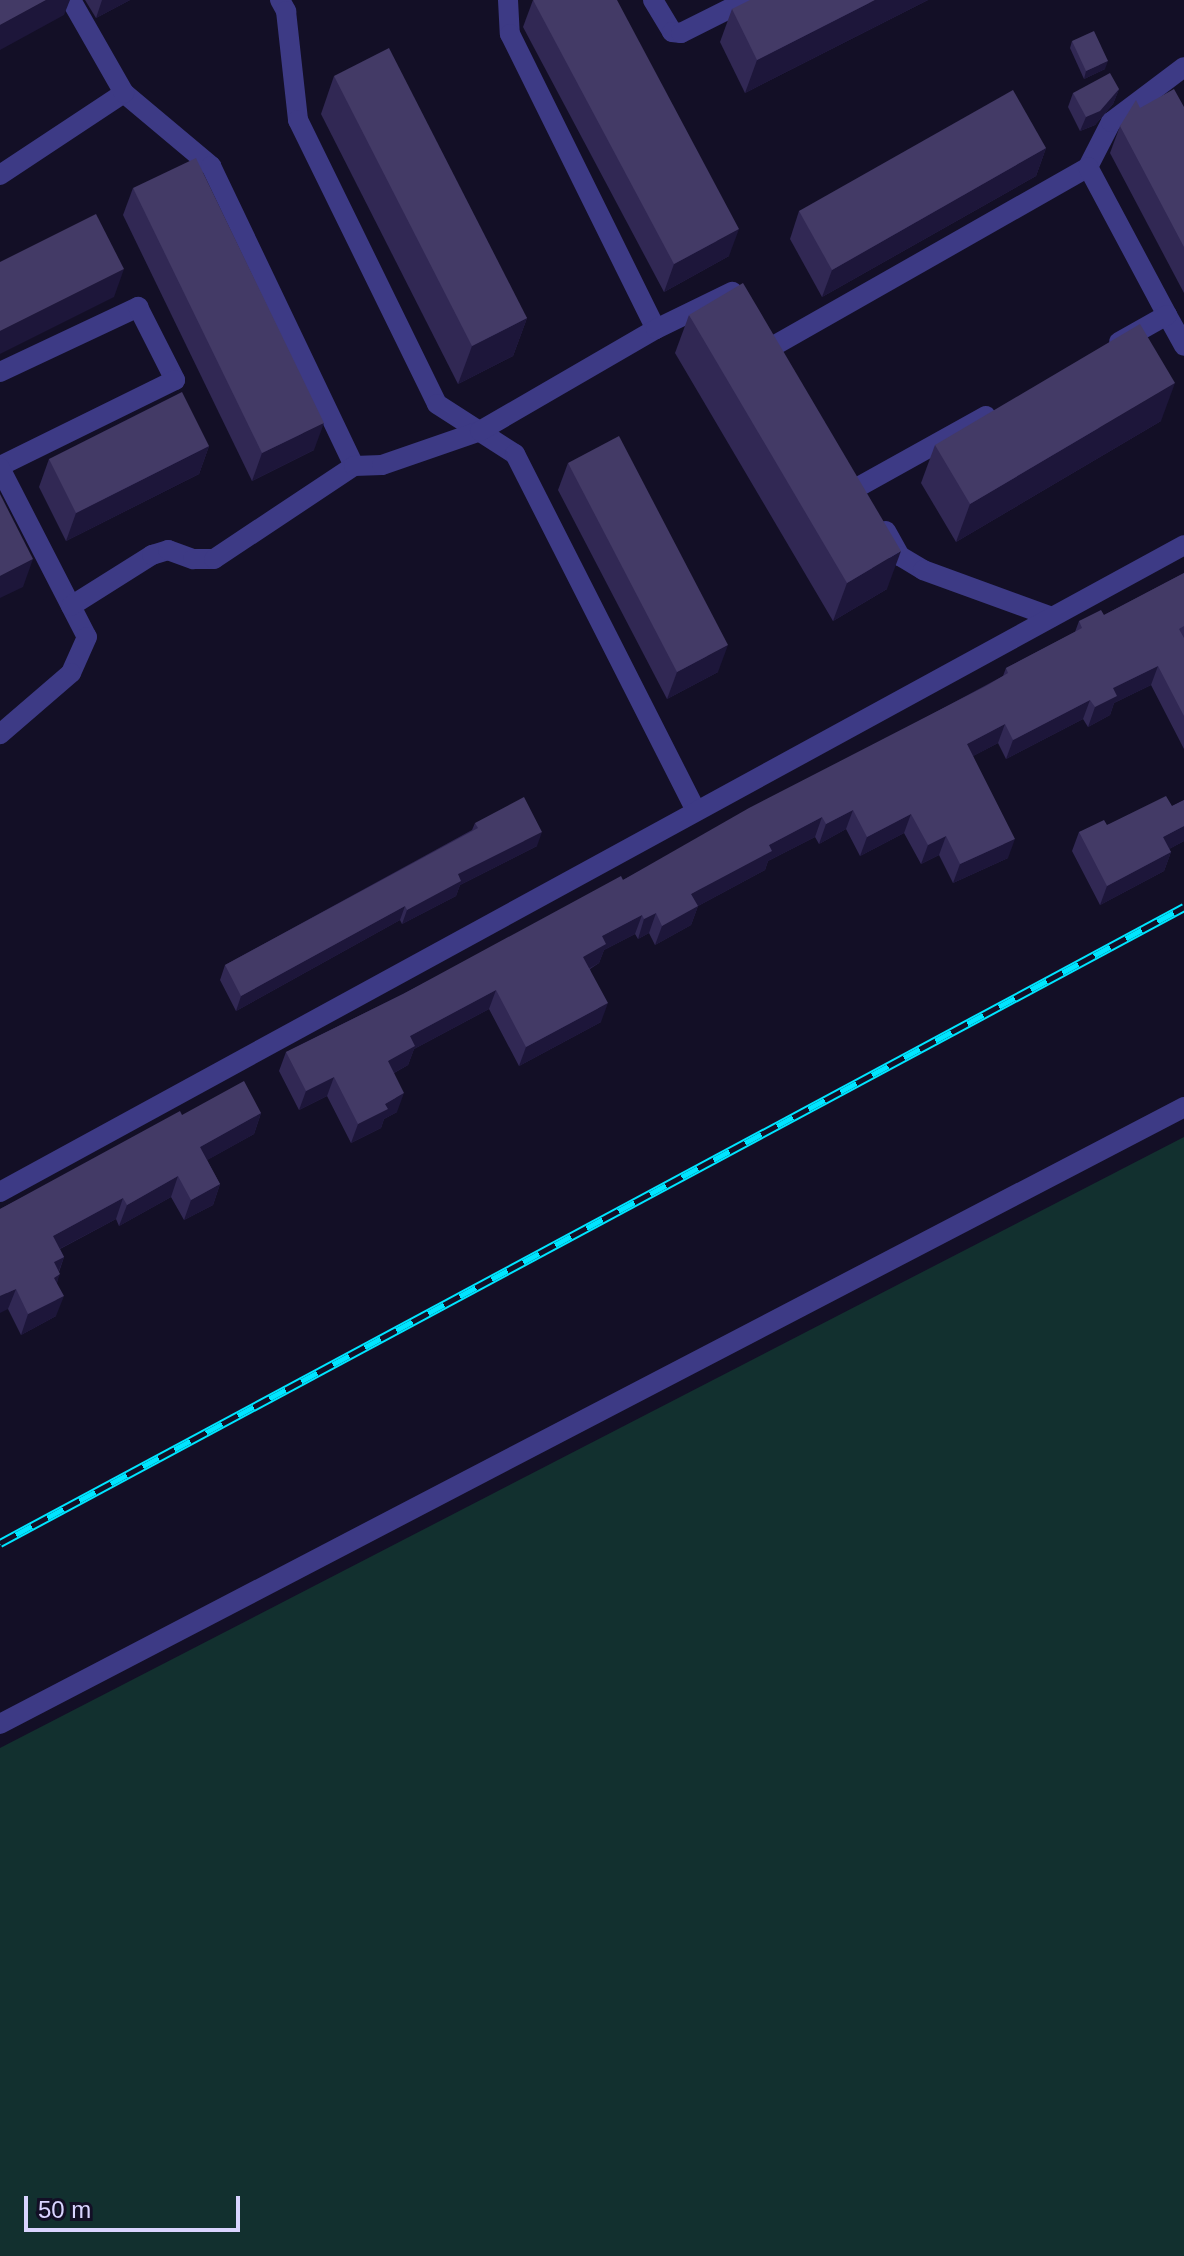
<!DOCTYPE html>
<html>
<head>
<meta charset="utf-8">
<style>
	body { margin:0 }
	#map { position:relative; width:1184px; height:2256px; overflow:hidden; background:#130f26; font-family:Helvetica,sans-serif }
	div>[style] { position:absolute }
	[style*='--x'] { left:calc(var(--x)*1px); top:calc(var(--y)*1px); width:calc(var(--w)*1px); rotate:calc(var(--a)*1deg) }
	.green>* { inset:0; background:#12302f }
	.minor>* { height:20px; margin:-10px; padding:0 10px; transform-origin:10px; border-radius:10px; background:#3d3a85 }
	.rail>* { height:9px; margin-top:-4.5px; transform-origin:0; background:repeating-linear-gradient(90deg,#130f26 0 18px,#00e5ff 0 36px); box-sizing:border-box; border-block:2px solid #00e5ff }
	.wall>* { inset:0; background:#312854 }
	.shaded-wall>* { inset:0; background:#1d163a }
	.building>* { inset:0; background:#433a66 }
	span { translate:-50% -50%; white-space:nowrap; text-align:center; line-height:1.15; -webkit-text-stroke:8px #130f26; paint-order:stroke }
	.scale { position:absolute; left:24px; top:2196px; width:216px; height:36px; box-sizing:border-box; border:4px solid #d9d4ff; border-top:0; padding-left:10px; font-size:24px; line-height:28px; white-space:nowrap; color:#d9d4ff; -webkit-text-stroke:6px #130f26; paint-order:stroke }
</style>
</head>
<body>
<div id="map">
	<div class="green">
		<div style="clip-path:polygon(1184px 1137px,1184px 2256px,0 2256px,0 1748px)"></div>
	</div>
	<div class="minor">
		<div style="--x:280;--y:0;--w:13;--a:61"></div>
		<div style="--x:286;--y:11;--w:110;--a:83.7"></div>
		<div style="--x:298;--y:120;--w:316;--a:63.9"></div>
		<div style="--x:437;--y:404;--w:93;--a:32.7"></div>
		<div style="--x:515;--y:454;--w:400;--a:63.1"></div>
		<div style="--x:508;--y:0;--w:34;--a:87"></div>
		<div style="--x:510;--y:34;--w:329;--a:63.7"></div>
		<div style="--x:653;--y:0;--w:37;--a:59"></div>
		<div style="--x:672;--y:32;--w:9;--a:6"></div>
		<div style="--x:681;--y:33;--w:74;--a:-26.6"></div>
		<div style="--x:124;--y:93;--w:114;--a:40"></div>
		<div style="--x:211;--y:166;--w:332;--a:64.5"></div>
		<div style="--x:1088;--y:167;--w:51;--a:-62.9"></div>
		<div style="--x:1111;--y:122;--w:91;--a:-37"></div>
		<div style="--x:0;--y:175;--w:149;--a:-33.5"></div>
		<div style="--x:124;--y:93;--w:107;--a:-119.7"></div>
		<div style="--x:1167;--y:315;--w:35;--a:61"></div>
		<div style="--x:777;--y:344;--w:358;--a:-29.6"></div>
		<div style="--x:1088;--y:167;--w:168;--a:61.9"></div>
		<div style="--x:1167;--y:315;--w:55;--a:150.6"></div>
		<div style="--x:0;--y:372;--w:153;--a:-25.2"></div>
		<div style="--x:138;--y:307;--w:82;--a:63.1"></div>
		<div style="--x:175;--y:380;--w:195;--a:153.8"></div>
		<div style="--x:0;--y:468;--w:190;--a:62.8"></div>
		<div style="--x:87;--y:637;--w:39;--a:114"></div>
		<div style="--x:71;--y:673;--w:94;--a:139.3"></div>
		<div style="--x:860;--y:486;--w:144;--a:-29.1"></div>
		<div style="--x:886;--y:531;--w:29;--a:61"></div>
		<div style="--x:900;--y:556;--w:27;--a:31"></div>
		<div style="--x:923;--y:570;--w:137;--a:20"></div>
		<div style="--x:71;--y:606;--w:96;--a:-32.2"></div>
		<div style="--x:152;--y:555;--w:17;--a:-17"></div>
		<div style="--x:168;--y:550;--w:27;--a:20"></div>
		<div style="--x:193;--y:559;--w:21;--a:0"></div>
		<div style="--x:214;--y:559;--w:168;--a:-33.6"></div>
		<div style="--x:354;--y:466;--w:28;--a:-2"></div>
		<div style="--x:382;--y:465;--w:104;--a:-19.1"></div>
		<div style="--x:480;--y:431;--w:203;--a:-30.1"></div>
		<div style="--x:656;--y:329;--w:85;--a:-26"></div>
		<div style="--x:0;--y:1192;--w:1349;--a:-28.65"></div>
		<div style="--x:0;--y:1724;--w:1335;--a:-27.52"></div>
	</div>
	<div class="rail">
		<div style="--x:0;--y:1543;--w:1344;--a:-28.24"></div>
	</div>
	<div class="wall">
		<div style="clip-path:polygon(85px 0,130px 0,96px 18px)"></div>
		<div style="clip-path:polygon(533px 0,729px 256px,664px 292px,523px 27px)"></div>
		<div style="clip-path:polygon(928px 0,745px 93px,720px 42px,732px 9px)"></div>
		<div style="clip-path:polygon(1072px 41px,1105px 69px,1084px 79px,1070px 48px)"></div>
		<div style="clip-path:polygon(334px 76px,527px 318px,513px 356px,458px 384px,321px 114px)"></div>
		<div style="clip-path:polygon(1119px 89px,1113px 104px,1095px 125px,1080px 131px,1068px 107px,1073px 93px)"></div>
		<div style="clip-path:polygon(1184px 107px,1184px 293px,1110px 153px,1120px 126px,1140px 108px)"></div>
		<div style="clip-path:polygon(1046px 148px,1036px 176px,822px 297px,790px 239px,799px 211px)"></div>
		<div style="clip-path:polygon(133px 188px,314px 450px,252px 481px,123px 215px)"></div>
		<div style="clip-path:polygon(689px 315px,887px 589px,833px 621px,675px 353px)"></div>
		<div style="clip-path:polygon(1161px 421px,956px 542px,921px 483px,935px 445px)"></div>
		<div style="clip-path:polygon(209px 446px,199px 474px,66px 541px,39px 487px,49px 459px)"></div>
		<div style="clip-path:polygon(568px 463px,718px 672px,667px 699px,558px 490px)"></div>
		<div style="clip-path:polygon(1184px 573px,1184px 749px,1151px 685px,1114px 703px,1110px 715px,1088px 727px,1083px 719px,1006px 759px,998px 743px,973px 756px,1008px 858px,953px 883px,939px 855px,921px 864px,904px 833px,860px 856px,846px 829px,819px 844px,815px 837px,768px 861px,765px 870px,698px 906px,691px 925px,655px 945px,649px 933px,638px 939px,635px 934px,604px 950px,599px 963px,590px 969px,601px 1022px,519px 1066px,489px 1009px,414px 1049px,408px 1065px,394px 1073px,397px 1112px,384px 1119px,381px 1128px,351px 1143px,327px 1096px,299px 1110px,279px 1071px,286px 1052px,403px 994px,623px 880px,1003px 676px,1006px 668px,1075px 632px,1079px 621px,1104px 615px)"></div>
		<div style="clip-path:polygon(1184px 800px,1184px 841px,1169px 849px,1171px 852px,1164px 871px,1100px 905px,1072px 851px,1079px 832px,1107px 825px,1172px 806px)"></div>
		<div style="clip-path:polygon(475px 823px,537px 846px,460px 885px,456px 896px,402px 924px,400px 920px,236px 1011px,220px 980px,225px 965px,472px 830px)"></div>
		<div style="clip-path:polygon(261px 1113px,254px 1134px,207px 1160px,220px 1184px,213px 1205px,184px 1220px,171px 1197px,119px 1226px,116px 1219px,60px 1249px,64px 1257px,59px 1272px,57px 1283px,56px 1316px,21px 1335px,8px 1309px,0 1209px,182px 1115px)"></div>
	</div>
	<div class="shaded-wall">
		<div style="clip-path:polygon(46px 0,70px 0,64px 15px,0 50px,0 25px)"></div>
		<div style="clip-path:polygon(102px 0,130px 0,96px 18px)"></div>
		<div style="clip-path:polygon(875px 0,928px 0,745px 93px,757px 60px)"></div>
		<div style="clip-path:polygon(1108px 61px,1105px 69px,1084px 79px,1086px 71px)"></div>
		<div style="clip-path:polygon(1119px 89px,1113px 104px,1095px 125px,1080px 131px,1086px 117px)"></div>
		<div style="clip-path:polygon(1046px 148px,1036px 176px,822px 297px,832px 270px)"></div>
		<div style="clip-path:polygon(739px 229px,729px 256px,664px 292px,674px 264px)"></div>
		<div style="clip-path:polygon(124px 269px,114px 297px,0 354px,0 331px)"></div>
		<div style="clip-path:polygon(527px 318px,513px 356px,458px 384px,472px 346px)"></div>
		<div style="clip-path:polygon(1175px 383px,1161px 421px,956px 542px,970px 504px)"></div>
		<div style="clip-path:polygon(324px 423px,314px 450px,252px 481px,262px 453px)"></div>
		<div style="clip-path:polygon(209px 446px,199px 474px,66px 541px,76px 513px)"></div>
		<div style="clip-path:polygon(901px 551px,887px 589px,833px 621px,847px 583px)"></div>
		<div style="clip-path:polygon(33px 559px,23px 587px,0 598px,0 576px)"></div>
		<div style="clip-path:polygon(728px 645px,718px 672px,667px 699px,677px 672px)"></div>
		<div style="clip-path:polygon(1158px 666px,1151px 685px,1114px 703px,1110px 715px,1088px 727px,1095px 707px,1113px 688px)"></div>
		<div style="clip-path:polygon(1090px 700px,1083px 719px,1006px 759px,1013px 740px)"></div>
		<div style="clip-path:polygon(1005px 724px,998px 743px,960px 763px,967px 744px)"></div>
		<div style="clip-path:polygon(853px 810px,846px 829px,819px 844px,826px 824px)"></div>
		<div style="clip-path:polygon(911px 814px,904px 833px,860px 856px,867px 837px)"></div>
		<div style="clip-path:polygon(822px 817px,815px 837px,768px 861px,765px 870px,698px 906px,691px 925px,655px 945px,662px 926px,691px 894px,769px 845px)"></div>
		<div style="clip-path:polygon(1184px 826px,1184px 841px,1156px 856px,1163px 837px)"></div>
		<div style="clip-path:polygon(542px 832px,537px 846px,460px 885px,456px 896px,402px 924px,407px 910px,458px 874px)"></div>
		<div style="clip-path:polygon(946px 836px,939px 855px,921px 864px,928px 845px)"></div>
		<div style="clip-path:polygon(1015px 839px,1008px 858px,953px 883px,960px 864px)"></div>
		<div style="clip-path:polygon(1171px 852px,1164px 871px,1100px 905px,1107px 886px)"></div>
		<div style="clip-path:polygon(405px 906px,400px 920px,236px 1011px,241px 996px)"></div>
		<div style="clip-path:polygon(656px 913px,649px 933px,638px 939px,644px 919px)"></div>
		<div style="clip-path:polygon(642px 915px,635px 934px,604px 950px,599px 963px,576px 976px,583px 957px,602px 936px)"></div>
		<div style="clip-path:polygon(496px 990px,489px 1009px,414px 1049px,408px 1065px,381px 1080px,388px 1061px,410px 1036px)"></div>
		<div style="clip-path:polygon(608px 1003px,601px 1022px,519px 1066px,526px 1047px)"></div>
		<div style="clip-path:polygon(334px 1077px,327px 1096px,299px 1110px,306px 1091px)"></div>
		<div style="clip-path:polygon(404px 1093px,397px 1112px,384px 1119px,381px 1128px,351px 1143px,358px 1124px,385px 1104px)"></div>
		<div style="clip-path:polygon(261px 1113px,254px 1134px,193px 1168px,200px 1147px)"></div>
		<div style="clip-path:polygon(178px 1176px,171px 1197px,119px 1226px,127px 1205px)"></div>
		<div style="clip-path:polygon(220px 1184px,213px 1205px,184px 1220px,191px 1200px)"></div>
		<div style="clip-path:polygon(123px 1198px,116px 1219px,46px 1256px,53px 1236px)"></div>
		<div style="clip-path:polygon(64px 1257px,57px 1276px,60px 1274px,52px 1295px,54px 1262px)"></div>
		<div style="clip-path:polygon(16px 1289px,8px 1309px,0 1313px,0 1296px)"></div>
		<div style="clip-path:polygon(64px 1296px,56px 1316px,21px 1335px,28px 1314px)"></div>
	</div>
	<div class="building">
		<div style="clip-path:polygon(0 0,46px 0,0 25px)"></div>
		<div style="clip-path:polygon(533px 0,617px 0,739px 229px,674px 264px)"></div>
		<div style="clip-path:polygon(750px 0,875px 0,757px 60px,732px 9px)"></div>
		<div style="clip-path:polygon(1094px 31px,1108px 61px,1086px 71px,1072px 41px)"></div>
		<div style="clip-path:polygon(389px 48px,527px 318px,472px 346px,334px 76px)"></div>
		<div style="clip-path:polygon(1110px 73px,1119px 89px,1100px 111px,1086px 117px,1073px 93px)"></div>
		<div style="clip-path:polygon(1174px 89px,1184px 107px,1184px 247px,1120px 126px,1136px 100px,1140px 108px)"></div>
		<div style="clip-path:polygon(1013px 90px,1046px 148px,832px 270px,799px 211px)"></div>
		<div style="clip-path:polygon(196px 158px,324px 423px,262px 453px,133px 188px)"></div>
		<div style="clip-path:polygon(96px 214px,124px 269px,0 331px,0 262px)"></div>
		<div style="clip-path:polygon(743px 283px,901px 551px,847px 583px,689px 315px)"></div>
		<div style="clip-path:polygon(1140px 324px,1175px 383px,970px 504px,935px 445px)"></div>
		<div style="clip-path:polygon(182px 392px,209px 446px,76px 513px,49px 459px)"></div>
		<div style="clip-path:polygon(619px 436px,728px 645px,677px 672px,568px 463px)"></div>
		<div style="clip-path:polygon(0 494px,33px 559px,0 576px)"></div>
		<div style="clip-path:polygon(1184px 573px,1184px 626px,1179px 629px,1184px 638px,1184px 716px,1158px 666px,1113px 688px,1117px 696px,1095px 707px,1090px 700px,1013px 740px,1005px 724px,967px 744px,1015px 839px,960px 864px,946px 836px,928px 845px,911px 814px,867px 837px,853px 810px,826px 824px,822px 817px,769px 845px,772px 851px,691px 894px,698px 906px,662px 926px,656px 913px,644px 919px,642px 915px,602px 936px,606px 944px,583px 957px,608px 1003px,526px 1047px,496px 990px,410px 1036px,415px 1046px,388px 1061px,404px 1093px,385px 1104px,388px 1109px,358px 1124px,334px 1077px,306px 1091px,286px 1052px,403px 994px,621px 876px,623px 880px,749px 808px,986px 686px,1008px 673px,1006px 668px,1082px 628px,1079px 621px,1101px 610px,1104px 615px)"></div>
		<div style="clip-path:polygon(1166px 796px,1172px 806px,1184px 800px,1184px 826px,1163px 837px,1171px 852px,1107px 886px,1079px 832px,1104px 820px,1107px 825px)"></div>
		<div style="clip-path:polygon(524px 797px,542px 832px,458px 874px,461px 881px,407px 910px,405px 906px,241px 996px,225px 965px,478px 828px,475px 823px)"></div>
		<div style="clip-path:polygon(244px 1081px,261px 1113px,200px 1147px,220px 1184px,191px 1200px,178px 1176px,127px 1205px,123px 1198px,53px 1236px,64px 1257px,54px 1262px,60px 1274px,54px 1278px,64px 1296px,28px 1314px,16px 1289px,0 1296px,0 1209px,180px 1111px,182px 1115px)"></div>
	</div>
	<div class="scale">50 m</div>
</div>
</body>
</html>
